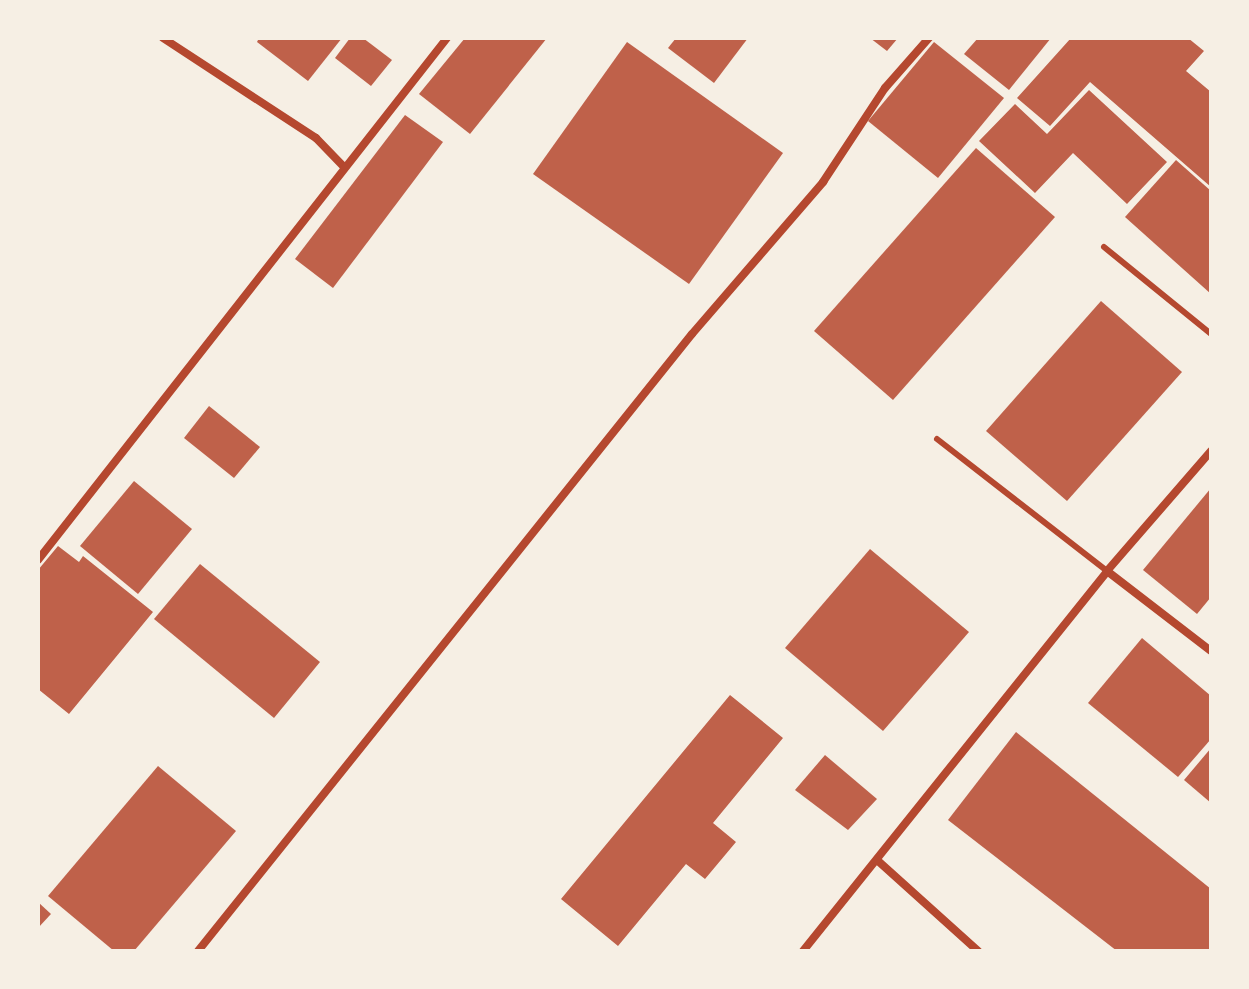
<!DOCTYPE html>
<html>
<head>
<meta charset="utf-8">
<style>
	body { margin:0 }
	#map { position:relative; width:1249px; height:989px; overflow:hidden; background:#f6efe4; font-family:Cabin,sans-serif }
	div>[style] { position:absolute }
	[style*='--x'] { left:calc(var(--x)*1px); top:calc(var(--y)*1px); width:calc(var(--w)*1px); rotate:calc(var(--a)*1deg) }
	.building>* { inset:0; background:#bf614a }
	.service>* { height:6px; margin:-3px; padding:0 3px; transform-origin:3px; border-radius:3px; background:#b5482f }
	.minor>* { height:8px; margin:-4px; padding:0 4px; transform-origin:4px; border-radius:4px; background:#b5482f }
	span { translate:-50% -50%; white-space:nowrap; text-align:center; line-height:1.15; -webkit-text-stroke:7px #f6efe4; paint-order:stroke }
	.frame { position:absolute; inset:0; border:40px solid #f6efe4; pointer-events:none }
</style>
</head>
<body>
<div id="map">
	<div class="building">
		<div style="clip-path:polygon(259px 38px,342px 38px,308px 81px,257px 42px)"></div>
		<div style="clip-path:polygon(350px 38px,363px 38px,392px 60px,371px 86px,335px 58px)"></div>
		<div style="clip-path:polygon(465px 38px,547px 38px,470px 134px,419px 94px)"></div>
		<div style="clip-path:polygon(676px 38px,748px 38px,714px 83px,668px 48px)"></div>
		<div style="clip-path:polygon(870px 38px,898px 38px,887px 51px)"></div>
		<div style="clip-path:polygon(978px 38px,1051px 38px,1009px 90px,964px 54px)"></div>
		<div style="clip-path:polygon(1071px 38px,1188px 38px,1204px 51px,1186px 71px,1211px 92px,1211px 187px,1090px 82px,1050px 126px,1017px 98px)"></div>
		<div style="clip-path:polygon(627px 42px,783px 153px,689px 284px,533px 174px)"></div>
		<div style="clip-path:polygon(934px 42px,1004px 98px,938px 178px,868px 121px)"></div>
		<div style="clip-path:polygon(1089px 90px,1167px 162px,1127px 204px,1073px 153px,1035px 193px,979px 141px,1015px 104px,1047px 134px)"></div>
		<div style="clip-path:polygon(405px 115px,443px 142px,333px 288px,295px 259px)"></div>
		<div style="clip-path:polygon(976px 148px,1055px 217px,893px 400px,814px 331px)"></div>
		<div style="clip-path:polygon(1176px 160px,1211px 191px,1211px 294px,1125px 217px)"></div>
		<div style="clip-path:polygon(1101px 301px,1182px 372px,1067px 501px,986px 431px)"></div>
		<div style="clip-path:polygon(209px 406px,260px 447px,234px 478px,184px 438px)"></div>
		<div style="clip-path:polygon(134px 481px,192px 529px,138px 594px,80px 546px)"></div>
		<div style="clip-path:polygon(1211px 488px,1211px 597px,1197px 614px,1143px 570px)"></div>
		<div style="clip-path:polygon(58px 546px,79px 562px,83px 556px,153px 612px,69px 714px,38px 689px,38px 570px)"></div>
		<div style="clip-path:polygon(870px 549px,969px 632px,883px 731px,785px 648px)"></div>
		<div style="clip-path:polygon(200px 564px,320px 662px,274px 718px,154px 619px)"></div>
		<div style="clip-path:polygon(1142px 638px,1211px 696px,1211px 739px,1178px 777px,1088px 703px)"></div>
		<div style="clip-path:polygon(730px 695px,783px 738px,713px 823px,736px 842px,705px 879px,686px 864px,618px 946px,561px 899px)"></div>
		<div style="clip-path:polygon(1016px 732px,1211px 889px,1211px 951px,1117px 951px,948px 820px)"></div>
		<div style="clip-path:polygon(1211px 748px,1211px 803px,1184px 780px)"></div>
		<div style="clip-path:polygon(825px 755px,877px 799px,848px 830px,795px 790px)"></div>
		<div style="clip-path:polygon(158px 766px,236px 831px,134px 951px,114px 951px,48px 896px)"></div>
		<div style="clip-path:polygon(38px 902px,51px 914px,38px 928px)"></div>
	</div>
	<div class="service">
		<div style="--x:1104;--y:247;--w:138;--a:39.1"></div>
		<div style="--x:937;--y:439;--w:215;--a:37.8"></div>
	</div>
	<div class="minor">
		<div style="--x:163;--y:38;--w:183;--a:33.2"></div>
		<div style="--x:316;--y:138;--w:40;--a:46"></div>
		<div style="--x:38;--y:560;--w:663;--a:-51.92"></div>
		<div style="--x:1107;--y:571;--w:131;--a:37.6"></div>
		<div style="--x:877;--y:860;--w:136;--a:42"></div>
		<div style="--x:198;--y:951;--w:790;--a:-51.32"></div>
		<div style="--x:692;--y:334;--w:201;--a:-49.2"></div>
		<div style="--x:823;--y:182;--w:113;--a:-56.6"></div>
		<div style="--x:885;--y:88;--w:67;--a:-48.7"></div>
		<div style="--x:803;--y:951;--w:487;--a:-51.3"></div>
		<div style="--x:1107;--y:571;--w:159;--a:-49.1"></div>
	</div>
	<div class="frame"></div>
</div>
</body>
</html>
